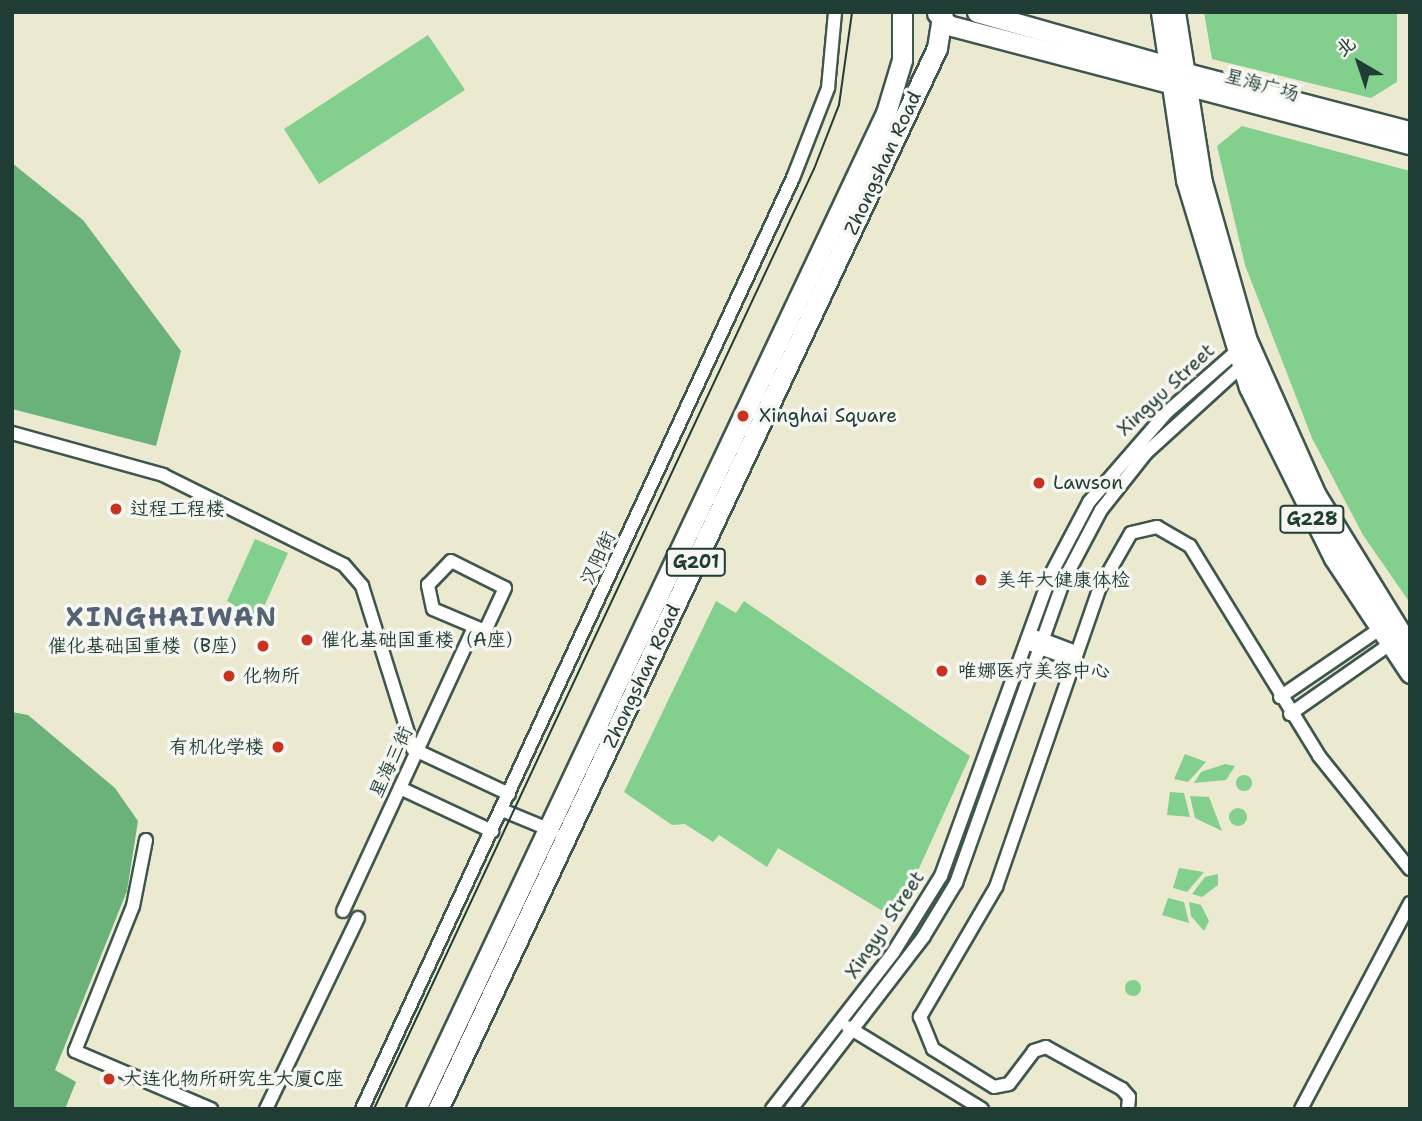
<!DOCTYPE html>
<html>
<head>
<meta charset="utf-8">
<style>
	body { margin:0 }
	#map { position:relative; width:1422px; height:1121px; overflow:hidden; background:#ece9d1; font-family:"Shantell Sans","LXGW WenKai TC",sans-serif }
	div>[style] { position:absolute }
	[style*='--x'] { left:calc(var(--x)*1px); top:calc(var(--y)*1px); width:calc(var(--w)*1px); rotate:calc(var(--a)*1deg) }
	.green>* { inset:0; background:#83cf8e }
	.round { border-radius:50% }
	.forest>* { inset:0; background:#6ab279 }
	.roads { filter:drop-shadow(2px 0 #3e574c) drop-shadow(-2px 0 #3e574c) drop-shadow(0 2px #3e574c) drop-shadow(0 -2px #3e574c) }
	.minor>* { height:12px; margin:-6px; padding:0 6px; transform-origin:6px; border-radius:6px; background:#fff }
	.major>* { height:16px; margin:-8px; padding:0 8px; transform-origin:8px; border-radius:8px; background:#fff }
	.highway>* { height:19px; margin:-9.5px; padding:0 9.5px; transform-origin:9.5px; border-radius:9.5px; background:#fff }
	.tram>* { height:2px; margin:-1px; padding:0 1px; transform-origin:1px; border-radius:1px; background:#1f3d34 }
	.dots>* { width:19px; height:19px; translate:-50% -50%; box-sizing:border-box; border:4px solid #f6f6f2; border-radius:50% }
	span { translate:-50% -50%; white-space:nowrap; text-align:center; line-height:1.15; -webkit-text-stroke:7px #f6f6f2; paint-order:stroke }
	.shield-label span { padding:2px 5px; background:#f6f6f2; border:2px solid; border-radius:5px; -webkit-text-stroke-width:0 }
	.shield-label { font-size:18px; color:#1f3d34; font-weight:700 }
	.street-label { font-size:19px; color:#1f3d34 }
	.poi-label { font-size:19px; color:#1f3d34 }
	.left { translate:0 -50%; text-align:left }
	.right { translate:-100% -50%; text-align:right }
	.district-label { font-size:26px; color:#556273; font-weight:700; letter-spacing:2px }
	.frame { position:absolute; inset:0; border:14px solid #1f3d34; pointer-events:none }
	.north { position:absolute; left:1324px; top:28px; width:70px; height:70px; -webkit-text-stroke:5px #f6f6f2; paint-order:stroke; rotate:321deg; font-size:19px; font-weight:700; line-height:28px; text-align:center; color:#1f3d34 }
	.north::after { content:''; display:block; margin:auto; width:24px; height:32px; background:#1f3d34; clip-path:polygon(50% 0,100% 100%,50% 72%,0 100%) }
</style>
</head>
<body>
<div id="map">
	<div class="green">
		<div style="clip-path:polygon(1204px 12px,1397px 12px,1397px 82px,1371px 98px,1212px 59px)"></div>
		<div style="clip-path:polygon(428px 35px,465px 90px,319px 184px,284px 129px)"></div>
		<div style="clip-path:polygon(1242px 126px,1410px 171px,1410px 603px,1363px 535px,1312px 438px,1245px 265px,1217px 146px)"></div>
		<div style="clip-path:polygon(255px 539px,288px 553px,258px 620px,227px 601px)"></div>
		<div style="clip-path:polygon(716px 601px,736px 613px,744px 601px,970px 756px,896px 919px,778px 848px,767px 867px,719px 835px,713px 842px,685px 824px,672px 825px,624px 792px)"></div>
		<div style="clip-path:polygon(1185px 754px,1206px 762px,1188px 782px,1174px 779px)"></div>
		<div style="clip-path:polygon(1225px 764px,1235px 766px,1226px 780px,1194px 783px,1201px 772px)"></div>
		<div class="round" style="left:1236px;top:775px;width:16px;height:16px"></div>
		<div style="clip-path:polygon(1170px 792px,1184px 793px,1190px 817px,1167px 815px)"></div>
		<div style="clip-path:polygon(1190px 796px,1209px 797px,1222px 831px,1195px 818px)"></div>
		<div class="round" style="left:1229px;top:808px;width:18px;height:18px"></div>
		<div style="clip-path:polygon(1179px 868px,1204px 872px,1187px 892px,1173px 888px)"></div>
		<div style="clip-path:polygon(1218px 874px,1218px 885px,1202px 897px,1192px 894px,1205px 877px)"></div>
		<div style="clip-path:polygon(1168px 898px,1184px 902px,1189px 923px,1162px 915px)"></div>
		<div style="clip-path:polygon(1189px 902px,1201px 905px,1209px 921px,1204px 931px,1191px 916px)"></div>
		<div class="round" style="left:1125px;top:980px;width:16px;height:16px"></div>
	</div>
	<div class="forest">
		<div style="clip-path:polygon(12px 163px,83px 220px,181px 351px,156px 446px,12px 409px)"></div>
		<div style="clip-path:polygon(12px 712px,28px 715px,115px 788px,138px 821px,127px 891px,55px 1070px,76px 1082px,65px 1109px,12px 1109px)"></div>
	</div>
	<div class="roads">
		<div class="minor">
			<div style="--x:12;--y:433;--w:157;--a:15.5"></div>
			<div style="--x:163;--y:475;--w:202;--a:26.4"></div>
			<div style="--x:344;--y:565;--w:28;--a:49"></div>
			<div style="--x:362;--y:586;--w:171;--a:72.6"></div>
			<div style="--x:413;--y:749;--w:106;--a:25.1"></div>
			<div style="--x:451;--y:561;--w:60;--a:26.6"></div>
			<div style="--x:505;--y:588;--w:47;--a:114.9"></div>
			<div style="--x:485;--y:631;--w:56;--a:-157.1"></div>
			<div style="--x:433;--y:609;--w:25;--a:-102"></div>
			<div style="--x:428;--y:585;--w:33;--a:-46"></div>
			<div style="--x:1034;--y:636;--w:45;--a:20.9"></div>
			<div style="--x:1032;--y:645;--w:44;--a:20.1"></div>
			<div style="--x:1280;--y:697;--w:126;--a:-34.3"></div>
			<div style="--x:1290;--y:714;--w:129;--a:-34.9"></div>
			<div style="--x:400;--y:788;--w:102;--a:25.1"></div>
			<div style="--x:502;--y:810;--w:55;--a:22.4"></div>
			<div style="--x:146;--y:840;--w:67;--a:101.1"></div>
			<div style="--x:133;--y:906;--w:156;--a:111.8"></div>
			<div style="--x:75;--y:1051;--w:148;--a:23.1"></div>
			<div style="--x:343;--y:911;--w:310;--a:-65.2"></div>
			<div style="--x:848;--y:1027;--w:157;--a:31.5"></div>
			<div style="--x:266;--y:1109;--w:212;--a:-64.3"></div>
			<div style="--x:362;--y:1109;--w:1026;--a:-65.16"></div>
			<div style="--x:793;--y:178;--w:97;--a:-68.7"></div>
			<div style="--x:828;--y:88;--w:76;--a:-84.7"></div>
			<div style="--x:772;--y:1109;--w:197;--a:-52.2"></div>
			<div style="--x:893;--y:953;--w:91;--a:-58.1"></div>
			<div style="--x:941;--y:876;--w:319;--a:-70"></div>
			<div style="--x:1050;--y:576;--w:84;--a:-62.2"></div>
			<div style="--x:1089;--y:502;--w:118;--a:-49.1"></div>
			<div style="--x:1166;--y:413;--w:93;--a:-41.1"></div>
			<div style="--x:1236;--y:352;--w:6;--a:9"></div>
			<div style="--x:791;--y:1109;--w:218;--a:-52.4"></div>
			<div style="--x:924;--y:936;--w:62;--a:-58.9"></div>
			<div style="--x:956;--y:883;--w:319;--a:-70.4"></div>
			<div style="--x:1063;--y:582;--w:81;--a:-62.2"></div>
			<div style="--x:1101;--y:510;--w:73;--a:-51.7"></div>
			<div style="--x:1146;--y:453;--w:135;--a:-42.3"></div>
			<div style="--x:1128;--y:1109;--w:12;--a:-85"></div>
			<div style="--x:1129;--y:1097;--w:11;--a:-131"></div>
			<div style="--x:1122;--y:1089;--w:87;--a:-151.1"></div>
			<div style="--x:1046;--y:1047;--w:13;--a:162"></div>
			<div style="--x:1034;--y:1051;--w:41;--a:127.1"></div>
			<div style="--x:1009;--y:1084;--w:15;--a:169"></div>
			<div style="--x:994;--y:1087;--w:72;--a:-148.1"></div>
			<div style="--x:933;--y:1049;--w:35;--a:-112"></div>
			<div style="--x:920;--y:1017;--w:151;--a:-59.7"></div>
			<div style="--x:996;--y:887;--w:315;--a:-70.9"></div>
			<div style="--x:1099;--y:589;--w:64;--a:-60.3"></div>
			<div style="--x:1131;--y:533;--w:27;--a:-13"></div>
			<div style="--x:1157;--y:527;--w:38;--a:30"></div>
			<div style="--x:1190;--y:546;--w:246;--a:58.4"></div>
			<div style="--x:1319;--y:756;--w:145;--a:51.2"></div>
			<div style="--x:1301;--y:1109;--w:233;--a:-62.1"></div>
		</div>
		<div class="major">
			<div style="--x:1183;--y:71;--w:235;--a:14.6"></div>
			<div style="--x:1186;--y:87;--w:232;--a:14.8"></div>
		</div>
		<div class="highway">
			<div style="--x:977;--y:12;--w:210;--a:15.8"></div>
			<div style="--x:1161;--y:12;--w:170;--a:81.5"></div>
			<div style="--x:1186;--y:180;--w:216;--a:73.1"></div>
			<div style="--x:1249;--y:387;--w:191;--a:63.6"></div>
			<div style="--x:1334;--y:558;--w:138;--a:56.5"></div>
			<div style="--x:1175;--y:12;--w:172;--a:81"></div>
			<div style="--x:1202;--y:182;--w:162;--a:74.2"></div>
			<div style="--x:1246;--y:338;--w:172;--a:66"></div>
			<div style="--x:1316;--y:495;--w:180;--a:58.4"></div>
			<div style="--x:937;--y:13;--w:16;--a:47"></div>
			<div style="--x:948;--y:25;--w:241;--a:14.7"></div>
			<div style="--x:416;--y:1109;--w:1101;--a:-64.74"></div>
			<div style="--x:886;--y:113;--w:55;--a:-73.2"></div>
			<div style="--x:902;--y:60;--w:48;--a:-90"></div>
			<div style="--x:438;--y:1109;--w:1172;--a:-64.81"></div>
			<div style="--x:937;--y:48;--w:36;--a:-81"></div>
		</div>
	</div>
	<div class="tram">
		<div style="--x:374;--y:1109;--w:1038;--a:-64.92"></div>
		<div style="--x:814;--y:169;--w:69;--a:-68.7"></div>
		<div style="--x:839;--y:105;--w:94;--a:-82"></div>
	</div>
	<div class="dots">
		<div style="left:743px;top:416px;background:#c8321e"></div>
		<div style="left:1039px;top:483px;background:#c8321e"></div>
		<div style="left:116px;top:509px;background:#c8321e"></div>
		<div style="left:981px;top:580px;background:#c8321e"></div>
		<div style="left:307px;top:640px;background:#c8321e"></div>
		<div style="left:263px;top:646px;background:#c8321e"></div>
		<div style="left:942px;top:671px;background:#c8321e"></div>
		<div style="left:229px;top:676px;background:#c8321e"></div>
		<div style="left:278px;top:747px;background:#c8321e"></div>
		<div style="left:109px;top:1079px;background:#c8321e"></div>
	</div>
	<div class="shield-label">
		<span style="left:1312px;top:519px">G228</span>
		<span style="left:696px;top:562px">G201</span>
	</div>
	<div class="street-label">
		<span style="left:1262px;top:85px;rotate:15deg">星海广场</span>
		<span style="left:883px;top:163px;rotate:-65deg">Zhongshan Road</span>
		<span style="left:1166px;top:390px;rotate:-43deg">Xingyu Street</span>
		<span style="left:598px;top:558px;rotate:-65deg">汉阳街</span>
		<span style="left:642px;top:676px;rotate:-65deg">Zhongshan Road</span>
		<span style="left:391px;top:762px;rotate:-65deg">星海三街</span>
		<span style="left:885px;top:925px;rotate:-56deg">Xingyu Street</span>
	</div>
	<div class="poi-label">
		<span class="left" style="left:759px;top:416px">Xinghai Square</span>
		<span class="left" style="left:1053px;top:483px">Lawson</span>
		<span class="left" style="left:130px;top:509px">过程工程楼</span>
		<span class="left" style="left:997px;top:580px">美年大健康体检</span>
		<span class="left" style="left:321px;top:640px">催化基础国重楼（A座）</span>
		<span class="right" style="left:249px;top:646px">催化基础国重楼（B座）</span>
		<span class="left" style="left:958px;top:671px">唯娜医疗美容中心</span>
		<span class="left" style="left:243px;top:676px">化物所</span>
		<span class="right" style="left:264px;top:747px">有机化学楼</span>
		<span class="left" style="left:123px;top:1079px">大连化物所研究生大厦C座</span>
	</div>
	<div class="district-label">
		<span style="left:172px;top:617px">XINGHAIWAN</span>
	</div>
	<div class="frame"></div>
	<div class="north">北</div>
</div>
</body>
</html>
